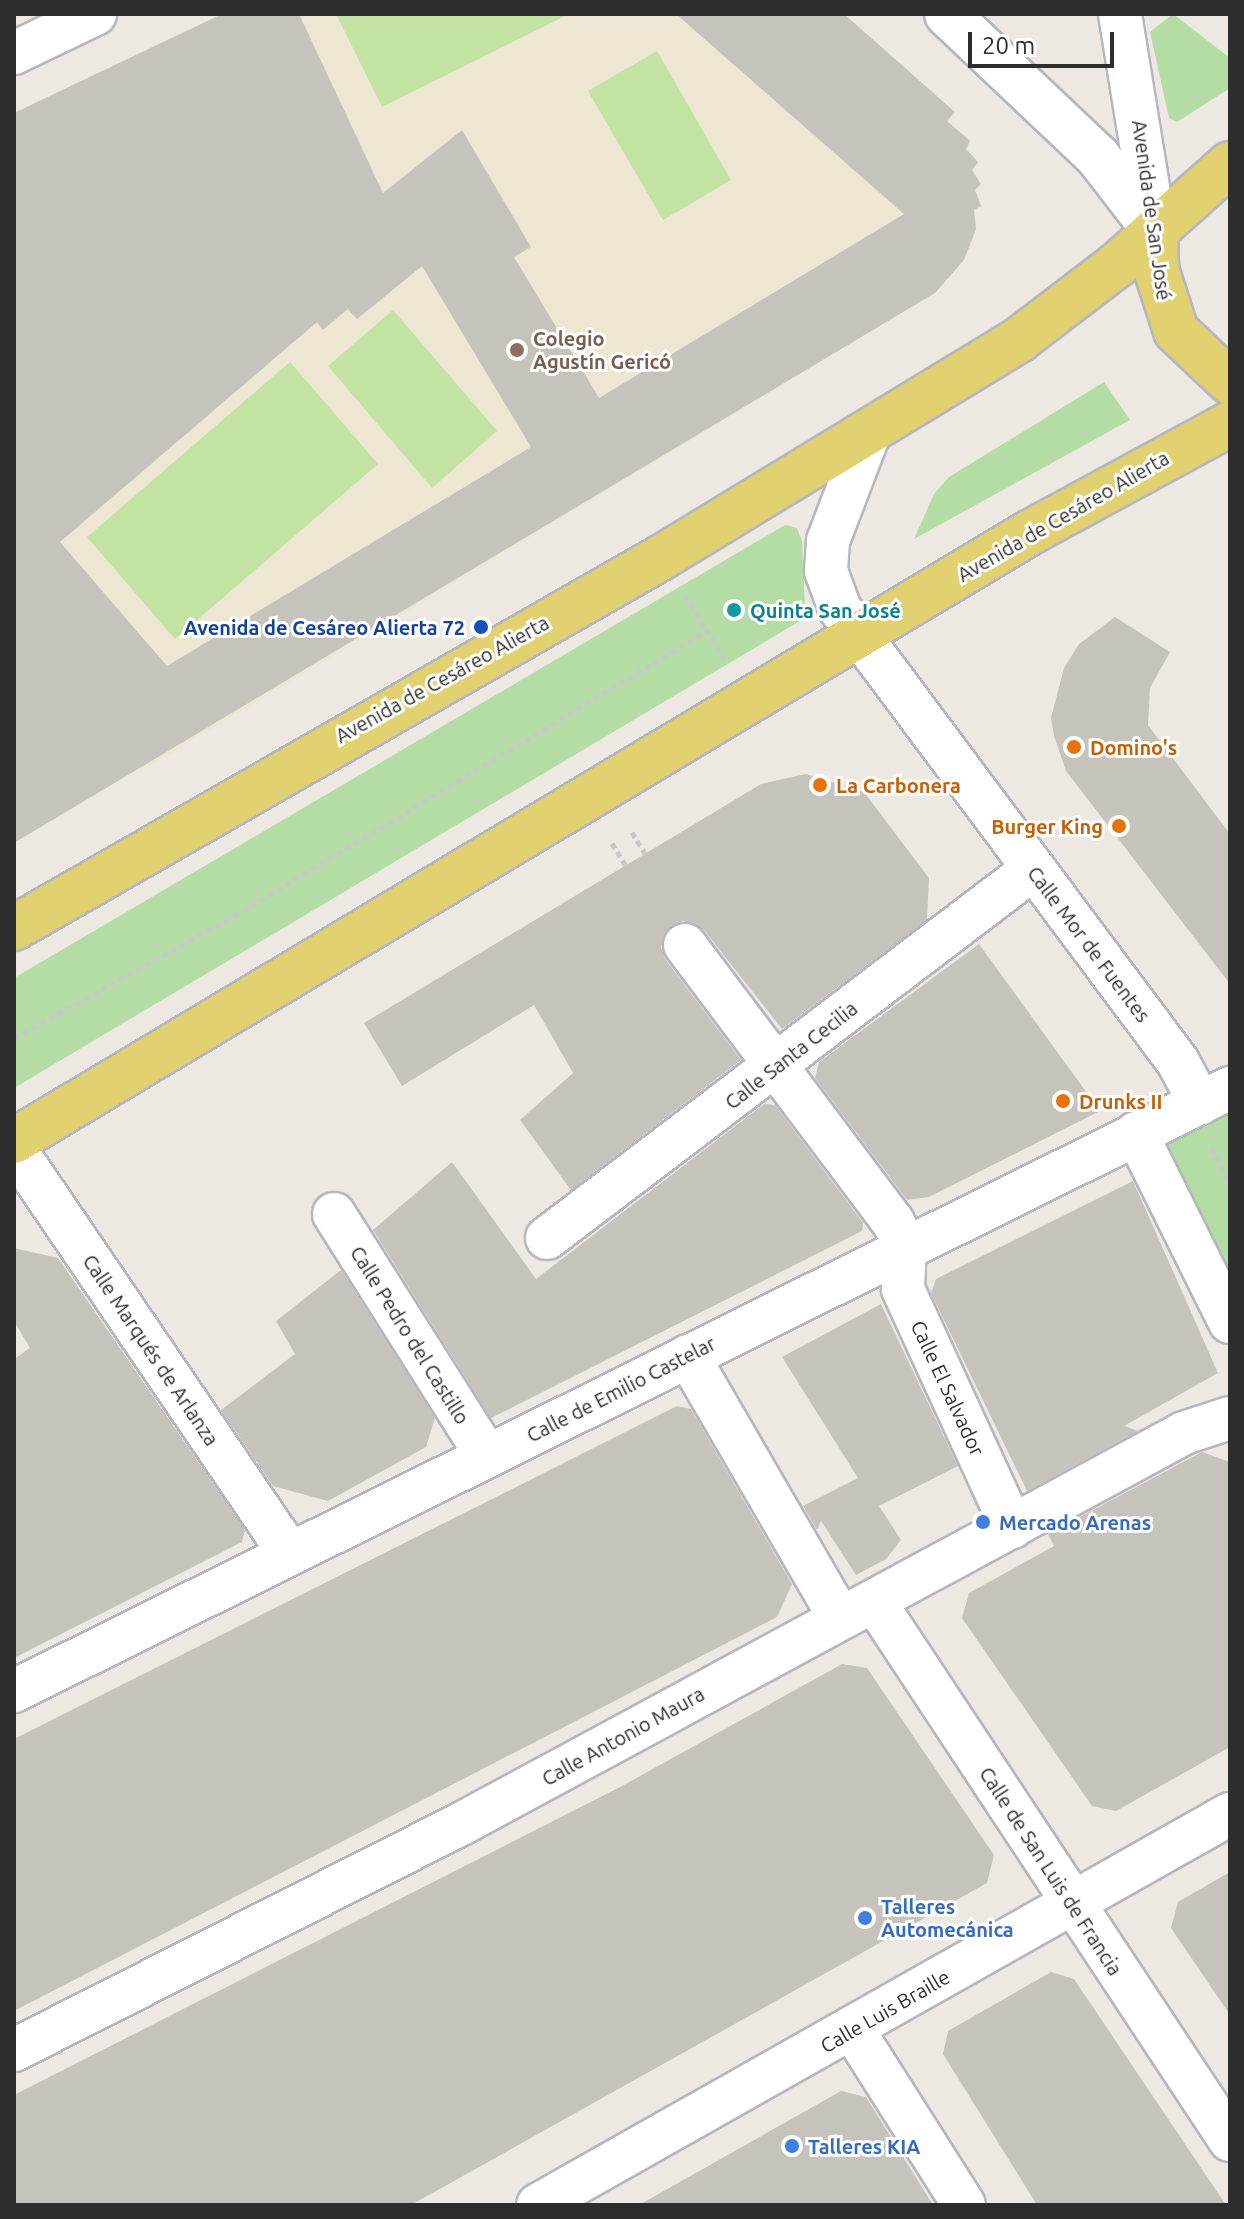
<!DOCTYPE html>
<html>
<head>
<meta charset="utf-8">
<style>
	body { margin:0 }
	#map { position:relative; width:1244px; height:2219px; overflow:hidden; background:#ede9e2; font-family:Ubuntu,sans-serif }
	div>[style] { position:absolute }
	[style*='--x'] { left:calc(var(--x)*1px); top:calc(var(--y)*1px); width:calc(var(--w)*1px); rotate:calc(var(--a)*1deg) }
	.education>* { inset:0; background:#ece6d3 }
	.green>* { inset:0; background:#b3dda5 }
	.pitch>* { inset:0; background:#c2e3a2 }
	.building>* { inset:0; background:#c6c3bd }
	.path>* { height:5px; margin-top:-2.5px; transform-origin:0; background:repeating-linear-gradient(90deg,#c8c8c8 0 6px,transparent 0 10px) }
	.roads { filter:drop-shadow(2px 0 #b5b6bf) drop-shadow(-2px 0 #b5b6bf) drop-shadow(0 2px #b5b6bf) drop-shadow(0 -2px #b5b6bf) }
	.street>* { height:42px; margin:-21px; padding:0 21px; transform-origin:21px; border-radius:21px; background:#fff }
	.secondary>* { height:44px; margin:-22px; padding:0 22px; transform-origin:22px; border-radius:22px; background:#fff }
	.primary>* { height:44px; margin:-22px; padding:0 22px; transform-origin:22px; border-radius:22px; background:#e2d171 }
	.dots>* { width:22px; height:22px; translate:-50% -50%; box-sizing:border-box; border:4px solid #fff; border-radius:50% }
	span { translate:-50% -50%; white-space:nowrap; text-align:center; line-height:1.15; -webkit-text-stroke:6px #fff; paint-order:stroke }
	.street-label { font-size:20px; color:#2d2d2d }
	.education-label { font-size:20px; color:#785e54; font-weight:700 }
	.left { translate:0 -50%; text-align:left }
	.culture-label { font-size:20px; color:#0d838f; font-weight:700 }
	.transit-label { font-size:20px; color:#164399; font-weight:700 }
	.right { translate:-100% -50%; text-align:right }
	.food-label { font-size:20px; color:#c56008; font-weight:700 }
	.shop-label { font-size:20px; color:#366cbe; font-weight:700 }
	.frame { position:absolute; inset:0; border:16px solid #2d2d2d; pointer-events:none }
	.scale { position:absolute; left:968px; top:32px; width:146px; height:36px; box-sizing:border-box; border:4px solid #2d2d2d; border-top:0; padding-left:10px; font-size:24px; line-height:28px; white-space:nowrap; color:#2d2d2d; -webkit-text-stroke:6px #fff; paint-order:stroke }
</style>
</head>
<body>
<div id="map">
	<div class="education">
		<div style="clip-path:polygon(299px 14px,844px 14px,955px 112px,948px 121px,970px 141px,966px 149px,978px 162px,972px 170px,981px 184px,975px 190px,981px 206px,974px 210px,972px 245px,935px 293px,140px 772px,37px 650px,14px 441px,383px 193px)"></div>
	</div>
	<div class="green">
		<div style="clip-path:polygon(1173px 14px,1230px 58px,1230px 88px,1177px 122px,1169px 118px,1150px 32px)"></div>
		<div style="clip-path:polygon(1104px 382px,1130px 420px,914px 539px,934px 494px,949px 477px)"></div>
		<div style="clip-path:polygon(785px 525px,797px 528px,802px 541px,805px 608px,800px 621px,14px 1088px,14px 978px)"></div>
		<div style="clip-path:polygon(1230px 1096px,1230px 1311px,1161px 1142px)"></div>
	</div>
	<div class="pitch">
		<div style="clip-path:polygon(336px 14px,564px 14px,565px 16px,382px 107px)"></div>
		<div style="clip-path:polygon(657px 51px,731px 180px,663px 220px,588px 91px)"></div>
		<div style="clip-path:polygon(393px 310px,497px 431px,432px 488px,328px 366px)"></div>
		<div style="clip-path:polygon(290px 362px,378px 464px,175px 639px,87px 537px)"></div>
	</div>
	<div class="building">
		<div style="clip-path:polygon(evenodd,222px 14px,299px 14px,383px 193px,462px 130px,531px 247px,514px 257px,599px 398px,904px 214px,676px 14px,844px 14px,955px 112px,947px 121px,970px 141px,966px 149px,978px 162px,972px 170px,981px 184px,975px 190px,981px 206px,974px 210px,976px 229px,964px 260px,935px 293px,14px 843px,14px 113px,222px 14px,422px 266px,531px 447px,167px 666px,60px 542px,317px 322px,323px 330px,348px 309px,357px 319px,422px 266px)"></div>
		<div style="clip-path:polygon(1115px 617px,1170px 652px,1150px 688px,1148px 725px,1230px 834px,1230px 984px,1066px 771px,1054px 736px,1051px 718px,1064px 668px,1079px 644px)"></div>
		<div style="clip-path:polygon(806px 774px,864px 792px,929px 878px,927px 920px,782px 1029px,704px 930px,683px 921px,670px 926px,661px 947px,665px 959px,741px 1060px,571px 1190px,520px 1120px,573px 1073px,534px 1005px,402px 1086px,364px 1023px,761px 784px)"></div>
		<div style="clip-path:polygon(979px 944px,1100px 1111px,929px 1197px,907px 1200px,815px 1078px,819px 1062px)"></div>
		<div style="clip-path:polygon(764px 1104px,775px 1105px,863px 1223px,862px 1231px,491px 1418px,373px 1230px,452px 1162px,536px 1279px)"></div>
		<div style="clip-path:polygon(1133px 1181px,1218px 1373px,1124px 1426px,1138px 1431px,1027px 1491px,931px 1293px,936px 1279px)"></div>
		<div style="clip-path:polygon(14px 1248px,58px 1258px,245px 1530px,242px 1542px,14px 1658px,14px 1359px,30px 1348px,14px 1321px)"></div>
		<div style="clip-path:polygon(341px 1270px,435px 1418px,426px 1447px,328px 1501px,273px 1486px,221px 1410px,295px 1354px,276px 1321px)"></div>
		<div style="clip-path:polygon(881px 1304px,958px 1466px,879px 1506px,901px 1540px,886px 1559px,856px 1575px,821px 1521px,817px 1530px,803px 1506px,858px 1478px,782px 1357px)"></div>
		<div style="clip-path:polygon(677px 1406px,691px 1409px,792px 1584px,777px 1617px,14px 2011px,14px 1739px)"></div>
		<div style="clip-path:polygon(1202px 1452px,1230px 1462px,1230px 1747px,1116px 1811px,1092px 1806px,962px 1618px,969px 1593px,1054px 1546px,1048px 1534px)"></div>
		<div style="clip-path:polygon(842px 1664px,867px 1668px,994px 1855px,987px 1883px,411px 2205px,14px 2205px,14px 2095px,622px 1786px)"></div>
		<div style="clip-path:polygon(1230px 1872px,1230px 2015px,1171px 1928px,1178px 1902px)"></div>
		<div style="clip-path:polygon(1051px 1972px,1074px 1979px,1226px 2205px,1037px 2205px,943px 2054px,948px 2031px)"></div>
		<div style="clip-path:polygon(841px 2091px,866px 2097px,933px 2205px,639px 2205px)"></div>
	</div>
	<div class="path">
		<div style="--x:685;--y:595;--w:79;--a:58.5"></div>
		<div style="--x:632;--y:832;--w:26;--a:59"></div>
		<div style="--x:612;--y:843;--w:27;--a:59"></div>
		<div style="--x:14;--y:1038;--w:252;--a:-29"></div>
		<div style="--x:234;--y:916;--w:552;--a:-31.07"></div>
		<div style="--x:1212;--y:1148;--w:43;--a:65.2"></div>
	</div>
	<div class="roads">
		<div class="street">
			<div style="--x:1120;--y:14;--w:220;--a:80.8"></div>
			<div style="--x:14;--y:53;--w:90;--a:-25.7"></div>
			<div style="--x:870;--y:431;--w:118;--a:110.9"></div>
			<div style="--x:828;--y:541;--w:30;--a:94"></div>
			<div style="--x:826;--y:571;--w:40;--a:69.8"></div>
			<div style="--x:840;--y:609;--w:565;--a:53.27"></div>
			<div style="--x:1178;--y:1062;--w:47;--a:61.8"></div>
			<div style="--x:685;--y:945;--w:346;--a:53.1"></div>
			<div style="--x:893;--y:1222;--w:26;--a:62"></div>
			<div style="--x:905;--y:1245;--w:44;--a:92.6"></div>
			<div style="--x:903;--y:1289;--w:262;--a:65.4"></div>
			<div style="--x:1136;--y:1133;--w:211;--a:63.6"></div>
			<div style="--x:14;--y:1148;--w:489;--a:55.8"></div>
			<div style="--x:334;--y:1214;--w:286;--a:57.7"></div>
			<div style="--x:547;--y:1238;--w:610;--a:-37.21"></div>
			<div style="--x:688;--y:1356;--w:303;--a:59.9"></div>
			<div style="--x:874;--y:1601;--w:646;--a:56.56"></div>
			<div style="--x:14;--y:1691;--w:1357;--a:-26.38"></div>
			<div style="--x:853;--y:2030;--w:207;--a:57.6"></div>
			<div style="--x:14;--y:2050;--w:501;--a:-26.82"></div>
			<div style="--x:461;--y:1824;--w:822;--a:-28.4"></div>
			<div style="--x:1184;--y:1433;--w:48;--a:-18.1"></div>
			<div style="--x:538;--y:2205;--w:795;--a:-29.47"></div>
		</div>
		<div class="secondary">
			<div style="--x:947;--y:14;--w:208;--a:43.4"></div>
			<div style="--x:1098;--y:157;--w:93;--a:52.4"></div>
		</div>
		<div class="primary">
			<div style="--x:1155;--y:231;--w:38;--a:88"></div>
			<div style="--x:1156;--y:269;--w:65;--a:72.1"></div>
			<div style="--x:1176;--y:331;--w:74;--a:43.4"></div>
			<div style="--x:14;--y:928;--w:747;--a:-29.79"></div>
			<div style="--x:662;--y:557;--w:419;--a:-31.3"></div>
			<div style="--x:1020;--y:339;--w:123;--a:-37.4"></div>
			<div style="--x:1118;--y:264;--w:150;--a:-41.8"></div>
			<div style="--x:14;--y:1141;--w:1183;--a:-30.92"></div>
			<div style="--x:1029;--y:533;--w:229;--a:-28.5"></div>
		</div>
	</div>
	<div class="dots">
		<div style="left:517px;top:350px;background:#8d6e63"></div>
		<div style="left:734px;top:610px;background:#0f9aa8"></div>
		<div style="left:481px;top:627px;background:#1a4fb4"></div>
		<div style="left:1074px;top:747px;background:#e8710a"></div>
		<div style="left:820px;top:785px;background:#e8710a"></div>
		<div style="left:1119px;top:826px;background:#e8710a"></div>
		<div style="left:1063px;top:1101px;background:#e8710a"></div>
		<div style="left:983px;top:1522px;background:#3f7fe0"></div>
		<div style="left:865px;top:1918px;background:#3f7fe0"></div>
		<div style="left:792px;top:2146px;background:#3f7fe0"></div>
	</div>
	<div class="street-label">
		<span style="left:1152px;top:210px;rotate:82deg">Avenida de San José</span>
		<span style="left:1063px;top:516px;rotate:-30deg">Avenida de Cesáreo Alierta</span>
		<span style="left:442px;top:679px;rotate:-29deg">Avenida de Cesáreo Alierta</span>
		<span style="left:1089px;top:944px;rotate:53deg">Calle Mor de Fuentes</span>
		<span style="left:791px;top:1055px;rotate:-38deg">Calle Santa Cecilia</span>
		<span style="left:410px;top:1335px;rotate:58deg">Calle Pedro del Castillo</span>
		<span style="left:151px;top:1350px;rotate:56deg">Calle Marqués de Arlanza</span>
		<span style="left:948px;top:1388px;rotate:65deg">Calle El Salvador</span>
		<span style="left:621px;top:1389px;rotate:-27deg">Calle de Emilio Castelar</span>
		<span style="left:623px;top:1736px;rotate:-29deg">Calle Antonio Maura</span>
		<span style="left:1051px;top:1871px;rotate:57deg">Calle de San Luis de Francia</span>
		<span style="left:885px;top:2011px;rotate:-30deg">Calle Luis Braille</span>
	</div>
	<div class="education-label">
		<span class="left" style="left:533px;top:350px">Colegio<br>Agustín Gericó</span>
	</div>
	<div class="culture-label">
		<span class="left" style="left:750px;top:610px">Quinta San José</span>
	</div>
	<div class="transit-label">
		<span class="right" style="left:465px;top:627px">Avenida de Cesáreo Alierta 72</span>
	</div>
	<div class="food-label">
		<span class="left" style="left:1090px;top:747px">Domino's</span>
		<span class="left" style="left:836px;top:785px">La Carbonera</span>
		<span class="right" style="left:1103px;top:826px">Burger King</span>
		<span class="left" style="left:1079px;top:1101px">Drunks II</span>
	</div>
	<div class="shop-label">
		<span class="left" style="left:999px;top:1522px">Mercado Arenas</span>
		<span class="left" style="left:881px;top:1918px">Talleres<br>Automecánica</span>
		<span class="left" style="left:808px;top:2146px">Talleres KIA</span>
	</div>
	<div class="frame"></div>
	<div class="scale">20 m</div>
</div>
</body>
</html>
